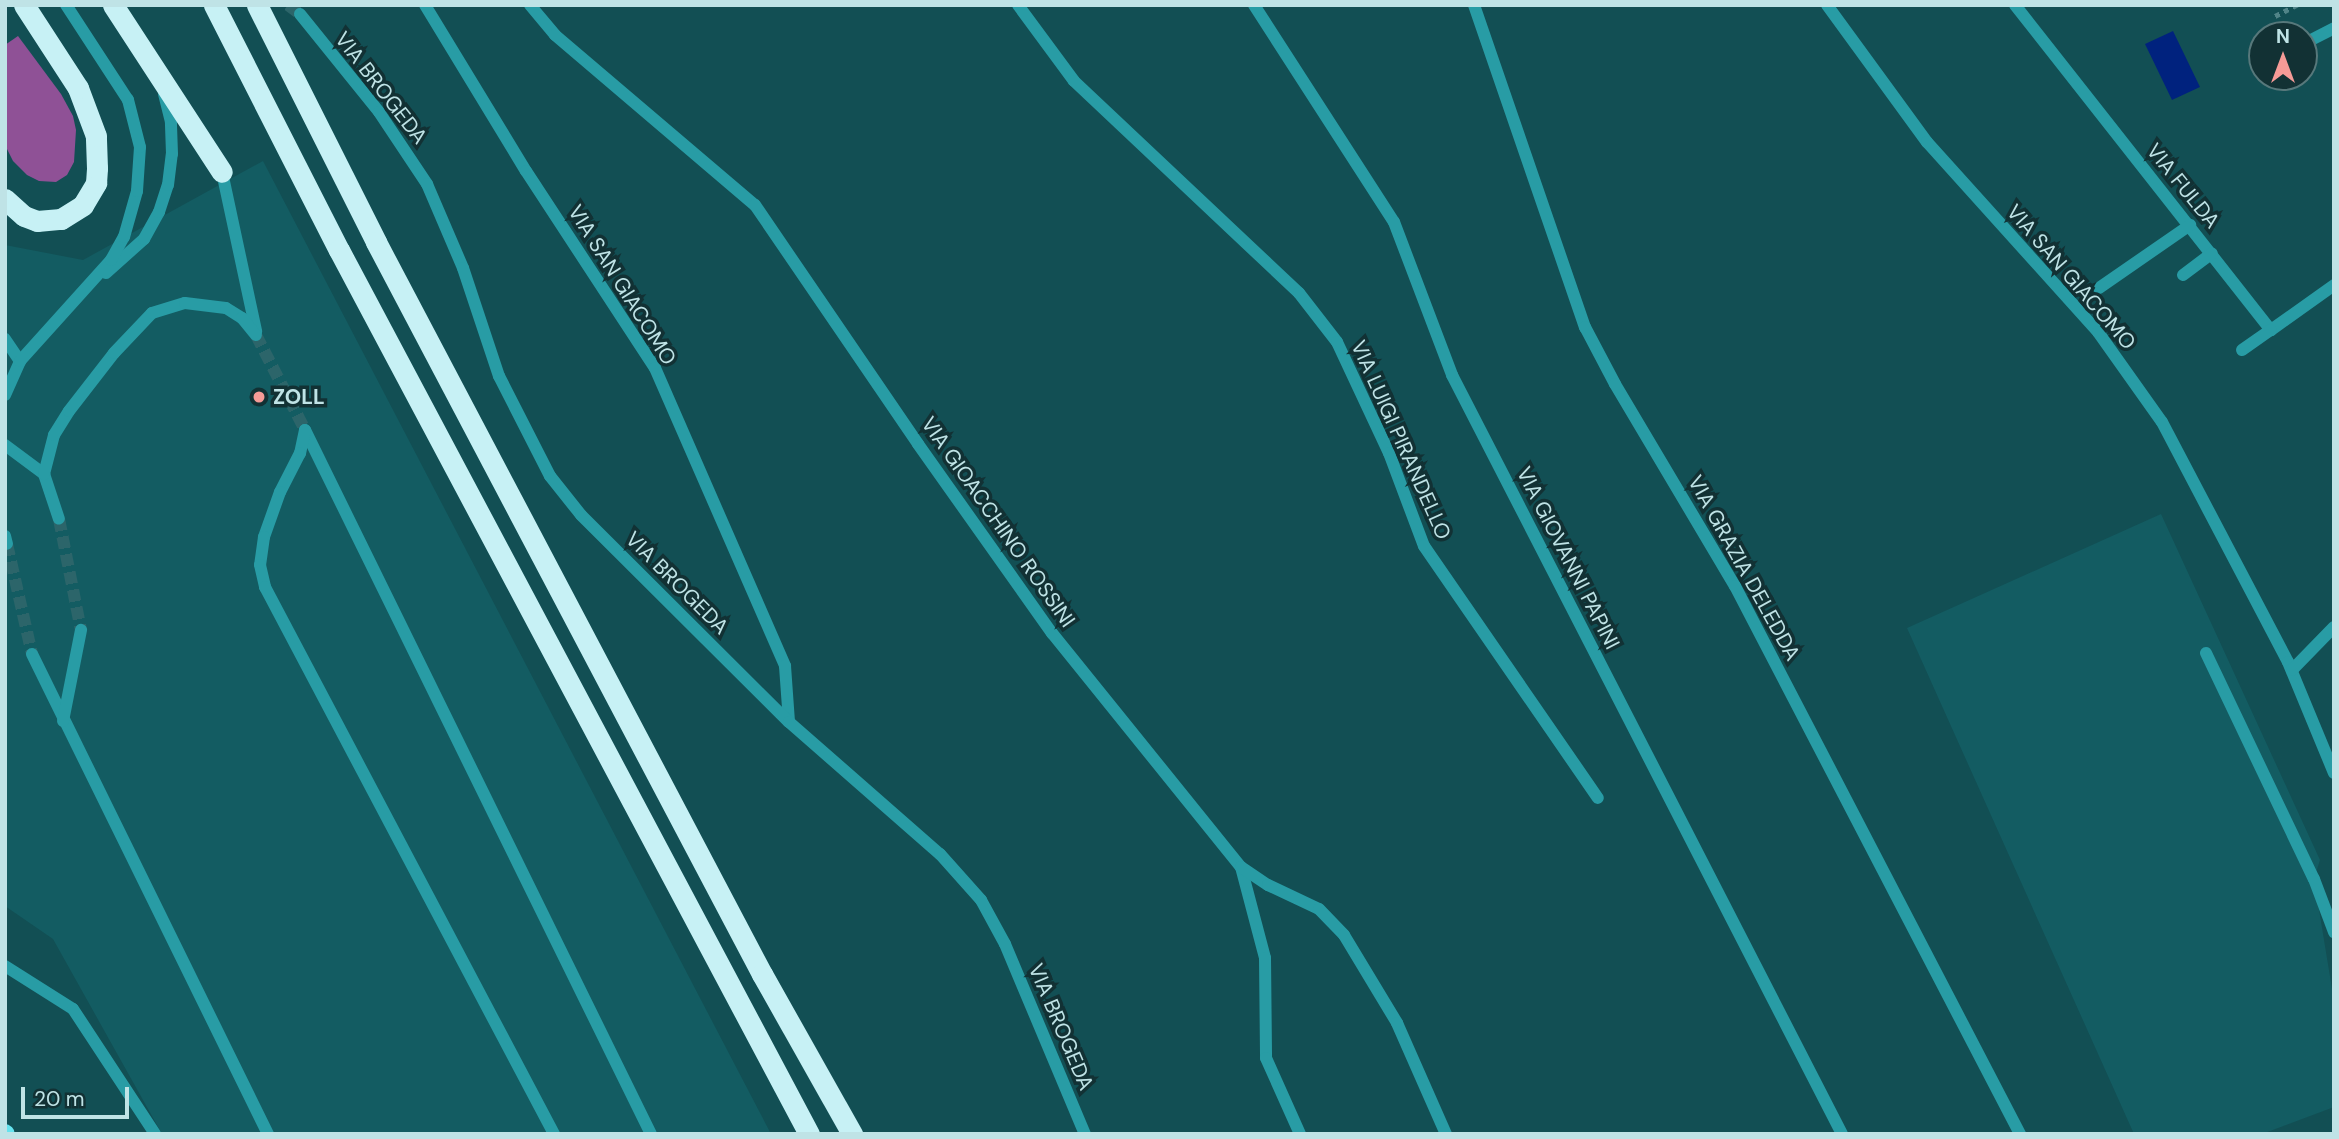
<!DOCTYPE html>
<html>
<head>
<meta charset="utf-8">
<style>
	body { margin:0 }
	#map { position:relative; width:2339px; height:1139px; overflow:hidden; background:#124f54; font-family:"DM Sans",sans-serif }
	div>[style] { position:absolute }
	[style*='--x'] { left:calc(var(--x)*1px); top:calc(var(--y)*1px); width:calc(var(--w)*1px); rotate:calc(var(--a)*1deg) }
	.built>* { inset:0; background:#135c62 }
	.green>* { inset:0; background:#8f5196 }
	.water>* { inset:0; background:#00227e }
	.minor-tunnel>* { height:12px; margin-top:-6px; transform-origin:0; background:repeating-linear-gradient(90deg,#2c656a 0 12px,transparent 0 18px) }
	.path>* { height:4.5px; margin-top:-2.25px; transform-origin:0; background:repeating-linear-gradient(90deg,#508488 0 5px,transparent 0 10px) }
	.minor>* { height:12px; margin:-6px; padding:0 6px; transform-origin:6px; border-radius:6px; background:#289ca5 }
	.major>* { height:18px; margin:-9px; padding:0 9px; transform-origin:9px; border-radius:9px; background:#66e3ee }
	.highway>* { height:21px; margin:-10.5px; padding:0 10.5px; transform-origin:10.5px; border-radius:10.5px; background:#c7f1f5 }
	.dots>* { width:19px; height:19px; translate:-50% -50%; box-sizing:border-box; border:4px solid #123134; border-radius:50% }
	span { translate:-50% -50%; white-space:nowrap; text-align:center; line-height:1.15; -webkit-text-stroke:7px #123134; paint-order:stroke }
	.street-label { font-size:21px; color:#bfe3e6 }
	.poi-label { font-size:21px; color:#bfe3e6; font-weight:700 }
	.left { translate:0 -50%; text-align:left }
	.frame { position:absolute; inset:0; border:7px solid #bfe3e6; pointer-events:none }
	.north { position:absolute; left:2248px; top:21px; width:70px; height:70px; box-sizing:border-box; background:#123134; border:2px solid #57787b; border-radius:50%; rotate:0deg; font-size:19px; font-weight:700; line-height:28px; text-align:center; color:#bfe3e6 }
	.north::after { content:''; display:block; margin:auto; width:24px; height:32px; background:#f59b97; clip-path:polygon(50% 0,100% 100%,50% 72%,0 100%) }
	.scale { position:absolute; left:21px; top:1087px; width:108px; height:32px; box-sizing:border-box; border:4px solid #bfe3e6; border-top:0; padding-left:9px; font-size:21px; line-height:24px; white-space:nowrap; color:#bfe3e6; -webkit-text-stroke:5px #123134; paint-order:stroke }
</style>
</head>
<body>
<div id="map">
	<div class="built">
		<div style="clip-path:polygon(263px 161px,771px 1134px,162px 1134px,53px 939px,5px 906px,5px 245px,83px 260px)"></div>
		<div style="clip-path:polygon(2161px 514px,2320px 860px,2314px 879px,2334px 1001px,2334px 1107px,2262px 1134px,2134px 1134px,1907px 628px)"></div>
	</div>
	<div class="green">
		<div style="clip-path:polygon(18px 36px,61px 94px,73px 116px,76px 130px,74px 162px,67px 175px,56px 182px,39px 181px,27px 175px,13px 161px,5px 145px,5px 45px)"></div>
	</div>
	<div class="water">
		<div style="clip-path:polygon(2173px 31px,2200px 87px,2172px 100px,2145px 44px)"></div>
	</div>
	<div class="minor-tunnel">
		<div style="--x:288;--y:5;--w:15;--a:37"></div>
		<div style="--x:256;--y:335;--w:107;--a:62.7"></div>
		<div style="--x:59;--y:519;--w:113;--a:78.8"></div>
		<div style="--x:7;--y:544;--w:113;--a:77.2"></div>
	</div>
	<div class="path">
		<div style="--x:2275;--y:16;--w:25;--a:-27"></div>
	</div>
	<div class="minor">
		<div style="--x:425;--y:5;--w:194;--a:58.7"></div>
		<div style="--x:526;--y:171;--w:235;--a:56.8"></div>
		<div style="--x:655;--y:368;--w:325;--a:66.4"></div>
		<div style="--x:785;--y:666;--w:56;--a:85.9"></div>
		<div style="--x:530;--y:5;--w:39;--a:50"></div>
		<div style="--x:555;--y:35;--w:262;--a:40.4"></div>
		<div style="--x:755;--y:205;--w:289;--a:55.7"></div>
		<div style="--x:918;--y:444;--w:232;--a:54.7"></div>
		<div style="--x:1052;--y:633;--w:301;--a:51.1"></div>
		<div style="--x:1241;--y:867;--w:94;--a:75.2"></div>
		<div style="--x:1265;--y:958;--w:100;--a:89.4"></div>
		<div style="--x:1266;--y:1058;--w:83;--a:65.9"></div>
		<div style="--x:1018;--y:5;--w:94;--a:53.6"></div>
		<div style="--x:1074;--y:81;--w:309;--a:43.3"></div>
		<div style="--x:1299;--y:293;--w:62;--a:52.2"></div>
		<div style="--x:1337;--y:342;--w:123;--a:64.9"></div>
		<div style="--x:1389;--y:453;--w:99;--a:69.4"></div>
		<div style="--x:1424;--y:546;--w:306;--a:55.4"></div>
		<div style="--x:1254;--y:5;--w:258;--a:57.2"></div>
		<div style="--x:1394;--y:222;--w:164;--a:69.2"></div>
		<div style="--x:1452;--y:375;--w:853;--a:62.8"></div>
		<div style="--x:1474;--y:5;--w:341;--a:71"></div>
		<div style="--x:1585;--y:327;--w:64;--a:62.2"></div>
		<div style="--x:1615;--y:384;--w:235;--a:59.3"></div>
		<div style="--x:1735;--y:586;--w:618;--a:62.52"></div>
		<div style="--x:1827;--y:5;--w:170;--a:53.9"></div>
		<div style="--x:1927;--y:142;--w:256;--a:48"></div>
		<div style="--x:2098;--y:332;--w:110;--a:54.6"></div>
		<div style="--x:2162;--y:422;--w:271;--a:62.3"></div>
		<div style="--x:2288;--y:662;--w:120;--a:67.5"></div>
		<div style="--x:2015;--y:5;--w:414;--a:51.8"></div>
		<div style="--x:2271;--y:330;--w:77;--a:-35.5"></div>
		<div style="--x:300;--y:14;--w:126;--a:51.1"></div>
		<div style="--x:379;--y:112;--w:87;--a:56.3"></div>
		<div style="--x:427;--y:184;--w:91;--a:66.8"></div>
		<div style="--x:463;--y:268;--w:114;--a:71.6"></div>
		<div style="--x:499;--y:376;--w:112;--a:63"></div>
		<div style="--x:550;--y:476;--w:50;--a:51.5"></div>
		<div style="--x:581;--y:515;--w:293;--a:44.9"></div>
		<div style="--x:789;--y:722;--w:201;--a:41.2"></div>
		<div style="--x:940;--y:854;--w:62;--a:48.3"></div>
		<div style="--x:981;--y:900;--w:50;--a:61.4"></div>
		<div style="--x:1005;--y:944;--w:206;--a:67.2"></div>
		<div style="--x:2307;--y:42;--w:30;--a:-27"></div>
		<div style="--x:222;--y:172;--w:163;--a:77.9"></div>
		<div style="--x:106;--y:273;--w:51;--a:-41.8"></div>
		<div style="--x:144;--y:239;--w:31;--a:-61"></div>
		<div style="--x:159;--y:212;--w:28;--a:-72"></div>
		<div style="--x:168;--y:185;--w:31;--a:-83"></div>
		<div style="--x:172;--y:154;--w:32;--a:-92"></div>
		<div style="--x:171;--y:122;--w:29;--a:-104"></div>
		<div style="--x:2183;--y:275;--w:36;--a:-37"></div>
		<div style="--x:2099;--y:288;--w:111;--a:-34.7"></div>
		<div style="--x:5;--y:339;--w:27;--a:56"></div>
		<div style="--x:2242;--y:350;--w:35;--a:-35"></div>
		<div style="--x:5;--y:395;--w:37;--a:-66"></div>
		<div style="--x:20;--y:361;--w:136;--a:-48"></div>
		<div style="--x:111;--y:260;--w:26;--a:-61"></div>
		<div style="--x:124;--y:237;--w:48;--a:-74.2"></div>
		<div style="--x:137;--y:191;--w:44;--a:-86.1"></div>
		<div style="--x:140;--y:147;--w:49;--a:-104.3"></div>
		<div style="--x:128;--y:100;--w:113;--a:-123.1"></div>
		<div style="--x:305;--y:430;--w:784;--a:63.83"></div>
		<div style="--x:305;--y:430;--w:24;--a:102"></div>
		<div style="--x:300;--y:453;--w:44;--a:117.1"></div>
		<div style="--x:280;--y:492;--w:48;--a:109.6"></div>
		<div style="--x:264;--y:537;--w:28;--a:98"></div>
		<div style="--x:260;--y:565;--w:23;--a:77"></div>
		<div style="--x:265;--y:587;--w:619;--a:62.15"></div>
		<div style="--x:5;--y:445;--w:49;--a:36.6"></div>
		<div style="--x:44;--y:474;--w:47;--a:71.6"></div>
		<div style="--x:44;--y:474;--w:40;--a:-75.6"></div>
		<div style="--x:54;--y:435;--w:28;--a:-58"></div>
		<div style="--x:69;--y:411;--w:73;--a:-52.2"></div>
		<div style="--x:114;--y:353;--w:55;--a:-46.5"></div>
		<div style="--x:152;--y:313;--w:34;--a:-17"></div>
		<div style="--x:185;--y:303;--w:41;--a:7"></div>
		<div style="--x:226;--y:308;--w:19;--a:32"></div>
		<div style="--x:242;--y:318;--w:22;--a:51"></div>
		<div style="--x:5;--y:536;--w:8;--a:76"></div>
		<div style="--x:2206;--y:653;--w:250;--a:64.5"></div>
		<div style="--x:2314;--y:879;--w:57;--a:69.3"></div>
		<div style="--x:32;--y:654;--w:535;--a:63.82"></div>
		<div style="--x:2292;--y:670;--w:60;--a:-45.7"></div>
		<div style="--x:63;--y:721;--w:93;--a:-78.8"></div>
		<div style="--x:1241;--y:867;--w:32;--a:34"></div>
		<div style="--x:1268;--y:885;--w:56;--a:25.2"></div>
		<div style="--x:1319;--y:909;--w:36;--a:46"></div>
		<div style="--x:1344;--y:935;--w:103;--a:58.9"></div>
		<div style="--x:1397;--y:1023;--w:121;--a:66.2"></div>
		<div style="--x:5;--y:966;--w:80;--a:32.3"></div>
		<div style="--x:73;--y:1009;--w:149;--a:56.7"></div>
	</div>
	<div class="major">
		<div style="--x:5;--y:1133;--w:1;--a:45"></div>
	</div>
	<div class="highway">
		<div style="--x:113;--y:5;--w:199;--a:56.9"></div>
		<div style="--x:214;--y:5;--w:275;--a:63"></div>
		<div style="--x:339;--y:250;--w:1001;--a:62"></div>
		<div style="--x:257;--y:5;--w:265;--a:63.3"></div>
		<div style="--x:376;--y:242;--w:828;--a:62.2"></div>
		<div style="--x:762;--y:974;--w:184;--a:60.6"></div>
		<div style="--x:5;--y:199;--w:25;--a:42"></div>
		<div style="--x:24;--y:216;--w:14;--a:21"></div>
		<div style="--x:37;--y:221;--w:24;--a:-5"></div>
		<div style="--x:61;--y:219;--w:26;--a:-32"></div>
		<div style="--x:83;--y:205;--w:26;--a:-59"></div>
		<div style="--x:96;--y:183;--w:15;--a:-86"></div>
		<div style="--x:97;--y:168;--w:32;--a:-92"></div>
		<div style="--x:96;--y:136;--w:51;--a:-110.6"></div>
		<div style="--x:78;--y:88;--w:99;--a:-123"></div>
	</div>
	<div class="dots">
		<div style="left:259px;top:397px;background:#f59b97"></div>
	</div>
	<div class="street-label">
		<span style="left:381px;top:88px;rotate:52deg">VIA BROGEDA</span>
		<span style="left:2183px;top:186px;rotate:51deg">VIA FULDA</span>
		<span style="left:2071px;top:277px;rotate:49deg">VIA SAN GIACOMO</span>
		<span style="left:622px;top:285px;rotate:58deg">VIA SAN GIACOMO</span>
		<span style="left:1401px;top:440px;rotate:66deg">VIA LUIGI PIRANDELLO</span>
		<span style="left:998px;top:522px;rotate:55deg">VIA GIOACCHINO ROSSINI</span>
		<span style="left:1568px;top:558px;rotate:63deg">VIA GIOVANNI PAPINI</span>
		<span style="left:1744px;top:568px;rotate:61deg">VIA GRAZIA DELEDDA</span>
		<span style="left:677px;top:583px;rotate:45deg">VIA BROGEDA</span>
		<span style="left:1061px;top:1027px;rotate:67deg">VIA BROGEDA</span>
	</div>
	<div class="poi-label">
		<span class="left" style="left:273px;top:397px">ZOLL</span>
	</div>
	<div class="frame"></div>
	<div class="north">N</div>
	<div class="scale">20 m</div>
</div>
</body>
</html>
